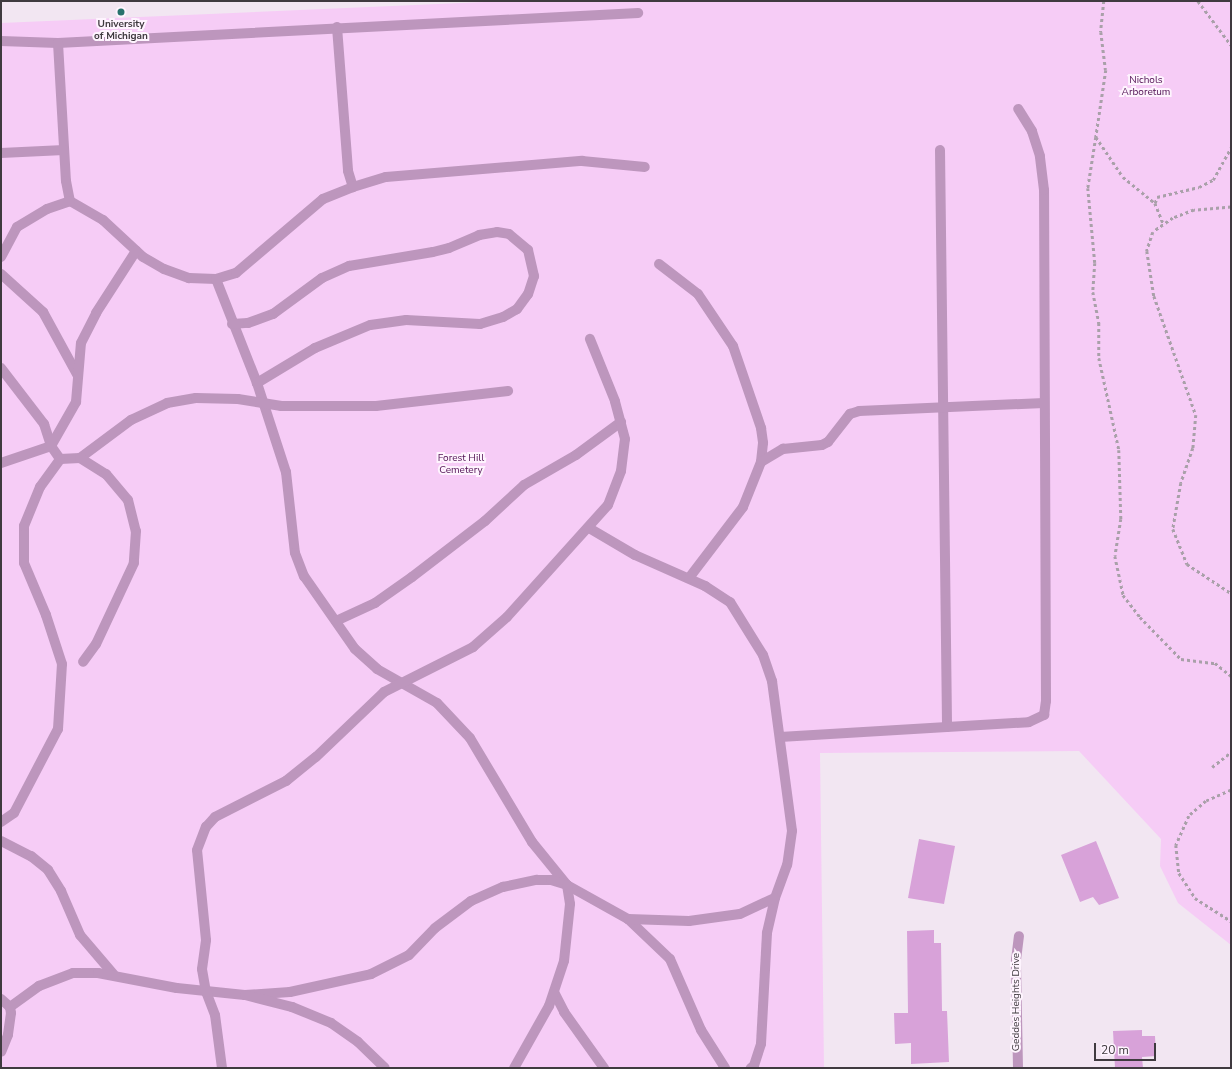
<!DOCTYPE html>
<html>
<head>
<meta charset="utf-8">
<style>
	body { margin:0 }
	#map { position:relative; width:1232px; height:1069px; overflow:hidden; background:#f2e6f2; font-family:"Nunito Sans",sans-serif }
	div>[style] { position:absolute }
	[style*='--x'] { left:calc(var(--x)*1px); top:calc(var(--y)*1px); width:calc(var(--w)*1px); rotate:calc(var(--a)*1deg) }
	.green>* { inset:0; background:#f6ccf6 }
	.building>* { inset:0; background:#d8a2d9 }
	.path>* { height:2.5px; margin-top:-1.25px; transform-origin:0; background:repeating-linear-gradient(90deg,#a9a0a9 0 3px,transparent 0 6px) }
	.minor>* { height:10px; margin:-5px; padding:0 5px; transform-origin:5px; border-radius:5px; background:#bd96bd }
	.dots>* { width:11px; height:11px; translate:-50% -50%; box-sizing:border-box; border:2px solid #fef4fe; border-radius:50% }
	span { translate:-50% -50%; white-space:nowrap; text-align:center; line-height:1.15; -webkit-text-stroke:4px #fef4fe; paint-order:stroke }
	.poi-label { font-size:10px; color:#3f3a3f; font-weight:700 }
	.park-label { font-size:10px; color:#501053 }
	.street-label { font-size:10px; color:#3f3a3f }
	.frame { position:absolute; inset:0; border:2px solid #3f3a3f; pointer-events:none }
	.scale { position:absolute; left:1094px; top:1043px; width:62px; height:18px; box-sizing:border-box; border:2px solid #3f3a3f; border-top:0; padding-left:5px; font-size:12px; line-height:14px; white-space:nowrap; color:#3f3a3f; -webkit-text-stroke:3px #fef4fe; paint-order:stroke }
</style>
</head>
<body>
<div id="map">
	<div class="green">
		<div style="clip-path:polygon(507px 1px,1231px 1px,1231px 945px,1178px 903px,1160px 866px,1161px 839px,1079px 751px,820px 753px,824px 1068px,1px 1068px,1px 23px)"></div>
	</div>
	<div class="building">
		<div style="clip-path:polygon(919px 839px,955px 846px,944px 904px,908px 898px)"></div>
		<div style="clip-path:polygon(1096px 841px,1119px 898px,1099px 905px,1093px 897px,1080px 902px,1061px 855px)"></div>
		<div style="clip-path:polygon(934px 930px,934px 943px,941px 943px,942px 1011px,947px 1011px,949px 1062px,911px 1064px,911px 1043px,895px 1044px,894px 1013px,908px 1013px,907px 931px)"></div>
		<div style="clip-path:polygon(1142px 1030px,1142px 1036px,1155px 1036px,1156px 1056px,1142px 1057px,1143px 1068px,1115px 1068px,1113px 1031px)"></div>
	</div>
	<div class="path">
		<div style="--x:1104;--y:1;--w:31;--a:96"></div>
		<div style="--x:1101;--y:32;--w:38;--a:83"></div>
		<div style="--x:1106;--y:70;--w:68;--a:98.5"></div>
		<div style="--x:1096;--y:137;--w:48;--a:56"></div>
		<div style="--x:1123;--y:177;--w:41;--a:39.1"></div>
		<div style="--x:1155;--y:203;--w:22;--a:68"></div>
		<div style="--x:1198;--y:1;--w:55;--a:53.1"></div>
		<div style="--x:1096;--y:137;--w:52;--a:98.9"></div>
		<div style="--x:1088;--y:188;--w:75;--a:84.7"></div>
		<div style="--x:1095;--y:263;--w:29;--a:94"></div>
		<div style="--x:1093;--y:292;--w:32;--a:79"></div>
		<div style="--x:1099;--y:323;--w:35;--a:90"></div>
		<div style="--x:1099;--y:358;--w:94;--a:77.7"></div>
		<div style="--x:1119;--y:450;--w:69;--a:88.3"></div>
		<div style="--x:1121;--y:519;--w:37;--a:99"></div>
		<div style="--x:1115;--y:556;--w:40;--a:78"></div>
		<div style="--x:1123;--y:595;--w:28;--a:52"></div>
		<div style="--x:1140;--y:617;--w:59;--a:45.7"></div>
		<div style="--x:1181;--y:659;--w:34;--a:7"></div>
		<div style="--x:1215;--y:663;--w:21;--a:39"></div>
		<div style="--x:1155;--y:203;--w:6;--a:-72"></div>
		<div style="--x:1157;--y:197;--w:43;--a:-13.4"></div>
		<div style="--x:1199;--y:187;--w:16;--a:-27"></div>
		<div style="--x:1213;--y:180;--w:37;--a:-61"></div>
		<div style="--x:1231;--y:207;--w:37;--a:175"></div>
		<div style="--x:1194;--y:210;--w:22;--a:159"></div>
		<div style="--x:1173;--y:218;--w:24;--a:145"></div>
		<div style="--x:1153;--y:232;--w:20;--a:108"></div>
		<div style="--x:1147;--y:251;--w:46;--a:81.2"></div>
		<div style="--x:1154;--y:296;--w:126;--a:70.6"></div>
		<div style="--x:1196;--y:415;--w:33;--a:95"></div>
		<div style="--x:1193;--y:448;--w:37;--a:109"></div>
		<div style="--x:1181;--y:483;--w:47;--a:99.9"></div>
		<div style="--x:1173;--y:529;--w:38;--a:68"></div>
		<div style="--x:1187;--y:564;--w:53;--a:33.4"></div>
		<div style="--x:1212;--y:767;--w:24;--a:-38"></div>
		<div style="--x:1231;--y:790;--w:27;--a:156"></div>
		<div style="--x:1206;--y:801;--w:23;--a:139"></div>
		<div style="--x:1189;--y:816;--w:32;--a:114"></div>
		<div style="--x:1176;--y:845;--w:28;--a:84"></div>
		<div style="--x:1179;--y:873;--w:30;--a:57"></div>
		<div style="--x:1195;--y:898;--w:43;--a:32.6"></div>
	</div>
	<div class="minor">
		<div style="--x:337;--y:27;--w:144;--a:85.6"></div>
		<div style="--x:348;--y:171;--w:17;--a:73"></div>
		<div style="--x:1;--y:41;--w:57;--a:2"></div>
		<div style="--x:58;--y:43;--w:581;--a:-2.96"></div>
		<div style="--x:58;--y:43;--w:138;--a:86.7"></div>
		<div style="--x:66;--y:181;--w:20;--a:79"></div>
		<div style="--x:70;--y:201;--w:38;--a:30"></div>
		<div style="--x:103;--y:220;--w:54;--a:42.8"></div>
		<div style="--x:143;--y:257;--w:24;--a:30"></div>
		<div style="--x:164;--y:269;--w:27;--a:20"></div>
		<div style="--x:189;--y:278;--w:27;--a:2"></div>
		<div style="--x:216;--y:279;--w:21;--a:-17"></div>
		<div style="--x:236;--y:273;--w:114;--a:-40.4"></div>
		<div style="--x:323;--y:199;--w:32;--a:-22"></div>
		<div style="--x:353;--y:187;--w:34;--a:-17"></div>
		<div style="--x:386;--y:177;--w:197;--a:-4.7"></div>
		<div style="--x:582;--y:161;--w:63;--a:5.4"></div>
		<div style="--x:940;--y:150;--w:577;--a:89.3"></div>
		<div style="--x:1;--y:153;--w:63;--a:-2.7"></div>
		<div style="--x:1;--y:257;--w:34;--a:-62"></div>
		<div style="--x:17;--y:227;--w:35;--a:-31"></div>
		<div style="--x:47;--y:209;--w:24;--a:-19"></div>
		<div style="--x:659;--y:264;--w:49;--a:37.6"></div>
		<div style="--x:698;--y:294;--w:63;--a:56.1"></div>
		<div style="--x:733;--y:346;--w:87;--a:71.1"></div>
		<div style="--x:761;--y:428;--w:15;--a:82"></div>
		<div style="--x:763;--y:443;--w:19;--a:96"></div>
		<div style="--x:1;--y:274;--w:57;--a:42.1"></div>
		<div style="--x:43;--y:312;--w:71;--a:61.3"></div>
		<div style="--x:216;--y:279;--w:112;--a:68.5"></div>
		<div style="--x:257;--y:383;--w:94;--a:72"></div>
		<div style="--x:286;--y:472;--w:81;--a:83.7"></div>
		<div style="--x:295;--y:553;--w:25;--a:69"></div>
		<div style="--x:304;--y:576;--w:89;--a:55.1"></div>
		<div style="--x:355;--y:649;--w:30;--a:42"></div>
		<div style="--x:377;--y:669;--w:69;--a:29.5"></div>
		<div style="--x:437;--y:703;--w:48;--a:46.7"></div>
		<div style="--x:470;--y:738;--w:121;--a:59.2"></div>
		<div style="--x:532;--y:842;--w:55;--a:50.9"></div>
		<div style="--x:567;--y:885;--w:70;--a:29.1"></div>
		<div style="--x:628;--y:919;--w:58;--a:43.6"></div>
		<div style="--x:670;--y:959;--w:77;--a:66.4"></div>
		<div style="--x:701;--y:1030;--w:45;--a:57.7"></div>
		<div style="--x:232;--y:324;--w:16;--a:-4"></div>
		<div style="--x:248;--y:323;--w:27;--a:-20"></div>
		<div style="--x:273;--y:314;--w:61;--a:-36.3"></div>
		<div style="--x:322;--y:278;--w:30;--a:-24"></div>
		<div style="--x:349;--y:266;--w:85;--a:-9.5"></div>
		<div style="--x:433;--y:252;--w:16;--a:-14"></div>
		<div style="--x:449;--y:248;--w:33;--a:-23"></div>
		<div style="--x:479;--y:235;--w:18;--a:-9"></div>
		<div style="--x:497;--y:232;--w:12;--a:9"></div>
		<div style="--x:509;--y:234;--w:25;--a:40"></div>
		<div style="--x:528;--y:250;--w:27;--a:77"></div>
		<div style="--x:534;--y:276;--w:19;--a:108"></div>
		<div style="--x:528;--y:294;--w:19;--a:126"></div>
		<div style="--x:517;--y:309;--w:16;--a:150"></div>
		<div style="--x:503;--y:317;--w:24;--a:163"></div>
		<div style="--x:480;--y:324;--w:74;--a:-176.9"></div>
		<div style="--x:406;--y:320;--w:36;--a:172"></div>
		<div style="--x:370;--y:325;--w:60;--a:157.3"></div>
		<div style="--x:315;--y:348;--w:68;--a:148.9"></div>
		<div style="--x:1;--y:368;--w:71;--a:52.5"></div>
		<div style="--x:44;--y:424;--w:23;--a:72"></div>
		<div style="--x:51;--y:446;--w:16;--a:55"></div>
		<div style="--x:60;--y:459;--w:20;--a:-3"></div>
		<div style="--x:80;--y:458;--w:64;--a:-36.7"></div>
		<div style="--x:131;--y:420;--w:40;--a:-25"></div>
		<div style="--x:167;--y:403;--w:29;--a:-10"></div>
		<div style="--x:196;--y:398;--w:42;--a:1.4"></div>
		<div style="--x:238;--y:399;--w:44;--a:9.2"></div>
		<div style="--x:281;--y:406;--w:95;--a:0"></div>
		<div style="--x:376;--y:406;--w:133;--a:-6.5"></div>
		<div style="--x:80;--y:458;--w:31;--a:32"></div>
		<div style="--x:106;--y:474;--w:34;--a:50"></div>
		<div style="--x:128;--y:500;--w:32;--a:76"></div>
		<div style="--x:136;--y:531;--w:32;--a:94"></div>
		<div style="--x:134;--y:563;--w:89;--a:115.1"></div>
		<div style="--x:96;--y:644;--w:22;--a:126"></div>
		<div style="--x:1;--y:463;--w:53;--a:-18.8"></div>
		<div style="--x:51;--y:446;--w:51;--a:-60.4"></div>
		<div style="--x:76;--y:402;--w:59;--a:-85.2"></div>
		<div style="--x:81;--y:343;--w:34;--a:-63"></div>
		<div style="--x:96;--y:313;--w:74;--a:-57.2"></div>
		<div style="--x:589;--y:528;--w:53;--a:30.4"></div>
		<div style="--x:635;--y:555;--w:77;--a:23.9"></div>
		<div style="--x:705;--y:586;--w:30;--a:33"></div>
		<div style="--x:730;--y:602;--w:62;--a:58.1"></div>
		<div style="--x:763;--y:655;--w:28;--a:71"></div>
		<div style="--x:772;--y:681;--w:151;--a:82.4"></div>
		<div style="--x:792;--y:831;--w:34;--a:98"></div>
		<div style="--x:787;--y:865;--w:35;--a:110"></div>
		<div style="--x:775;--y:898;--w:36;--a:103"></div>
		<div style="--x:767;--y:933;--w:111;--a:93.1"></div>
		<div style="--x:761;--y:1044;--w:23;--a:108"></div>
		<div style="--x:754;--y:1066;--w:4;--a:146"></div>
		<div style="--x:689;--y:578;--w:89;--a:-52.7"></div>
		<div style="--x:743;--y:507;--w:48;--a:-68.2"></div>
		<div style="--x:761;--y:462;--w:26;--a:-31"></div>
		<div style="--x:783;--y:449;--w:39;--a:-6"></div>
		<div style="--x:822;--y:445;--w:7;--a:-27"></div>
		<div style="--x:828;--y:442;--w:36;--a:-52"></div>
		<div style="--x:850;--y:414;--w:9;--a:-18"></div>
		<div style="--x:859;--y:411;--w:185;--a:-2.5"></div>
		<div style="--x:336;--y:621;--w:43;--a:-24.8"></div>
		<div style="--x:375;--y:603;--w:45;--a:-35.1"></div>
		<div style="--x:412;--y:577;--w:92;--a:-37.5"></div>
		<div style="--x:485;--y:521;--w:53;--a:-42.7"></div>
		<div style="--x:524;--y:485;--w:60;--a:-30"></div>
		<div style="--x:576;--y:455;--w:56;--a:-36.3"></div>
		<div style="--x:780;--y:737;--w:249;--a:-3.4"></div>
		<div style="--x:1029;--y:722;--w:17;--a:-25"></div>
		<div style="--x:1044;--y:715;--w:14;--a:-82"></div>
		<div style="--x:1046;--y:701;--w:511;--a:-90.22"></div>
		<div style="--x:1044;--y:190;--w:34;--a:-97"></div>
		<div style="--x:1040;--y:156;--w:26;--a:-108"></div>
		<div style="--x:1032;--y:131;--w:26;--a:-122"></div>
		<div style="--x:1;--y:822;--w:16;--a:-35"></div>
		<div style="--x:14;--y:813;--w:95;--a:-62.4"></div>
		<div style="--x:58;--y:729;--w:65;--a:-86.5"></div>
		<div style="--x:62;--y:664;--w:52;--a:-108.1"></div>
		<div style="--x:46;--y:615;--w:56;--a:-112.9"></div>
		<div style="--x:24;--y:563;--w:37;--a:-90"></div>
		<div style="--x:24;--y:526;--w:42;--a:-67.7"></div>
		<div style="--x:40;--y:487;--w:34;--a:-54"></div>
		<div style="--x:1;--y:841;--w:34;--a:27"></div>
		<div style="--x:31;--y:856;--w:22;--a:39"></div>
		<div style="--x:48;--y:870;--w:25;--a:58"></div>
		<div style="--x:61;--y:891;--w:48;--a:66.6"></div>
		<div style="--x:80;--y:935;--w:52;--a:49.6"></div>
		<div style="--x:628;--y:919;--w:61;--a:1.9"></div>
		<div style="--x:689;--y:921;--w:51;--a:-7.8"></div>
		<div style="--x:740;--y:914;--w:38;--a:-25"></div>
		<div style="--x:554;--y:992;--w:22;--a:63"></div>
		<div style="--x:564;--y:1012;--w:69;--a:54.5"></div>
		<div style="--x:245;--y:995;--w:45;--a:-3.8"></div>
		<div style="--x:290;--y:992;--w:83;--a:-12.5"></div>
		<div style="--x:371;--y:974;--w:42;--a:-26.6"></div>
		<div style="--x:409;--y:955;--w:37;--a:-46"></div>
		<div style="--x:435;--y:928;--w:45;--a:-36.9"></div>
		<div style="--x:471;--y:901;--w:35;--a:-24"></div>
		<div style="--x:503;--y:887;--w:35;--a:-12"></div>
		<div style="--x:537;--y:880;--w:14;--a:0"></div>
		<div style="--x:551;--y:880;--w:17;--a:17"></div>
		<div style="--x:567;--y:885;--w:19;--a:81"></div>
		<div style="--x:570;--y:904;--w:57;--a:96"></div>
		<div style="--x:564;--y:961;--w:47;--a:108.4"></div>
		<div style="--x:549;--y:1006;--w:71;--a:119.4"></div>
		<div style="--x:1;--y:999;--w:12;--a:42"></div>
		<div style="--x:10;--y:1007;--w:6;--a:81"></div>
		<div style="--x:11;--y:1013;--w:22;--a:98"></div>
		<div style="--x:8;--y:1035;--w:18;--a:112"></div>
		<div style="--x:10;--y:1007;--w:36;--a:-36"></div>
		<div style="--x:39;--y:986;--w:36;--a:-21"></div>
		<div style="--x:73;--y:973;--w:25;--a:0"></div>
		<div style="--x:98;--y:973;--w:80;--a:10.8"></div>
		<div style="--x:177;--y:988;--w:68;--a:5.9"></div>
		<div style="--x:245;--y:995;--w:49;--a:14.3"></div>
		<div style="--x:292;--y:1007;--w:42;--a:22.3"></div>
		<div style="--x:331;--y:1023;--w:33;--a:35"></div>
		<div style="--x:358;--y:1042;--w:37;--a:44"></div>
		<div style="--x:222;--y:1068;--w:53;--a:-97.5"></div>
		<div style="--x:215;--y:1015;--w:25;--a:-111"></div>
		<div style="--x:206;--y:992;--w:23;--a:-100"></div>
		<div style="--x:202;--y:969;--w:29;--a:-82"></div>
		<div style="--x:206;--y:940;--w:90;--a:-95.7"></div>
		<div style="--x:197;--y:850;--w:25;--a:-69"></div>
		<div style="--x:206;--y:827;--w:13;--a:-48"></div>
		<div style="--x:215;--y:817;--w:80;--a:-26.9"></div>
		<div style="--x:286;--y:781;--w:38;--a:-39"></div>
		<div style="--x:316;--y:757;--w:94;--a:-43.7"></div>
		<div style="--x:384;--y:692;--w:100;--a:-26.8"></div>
		<div style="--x:473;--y:647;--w:45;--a:-41.4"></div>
		<div style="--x:507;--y:617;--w:151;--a:-48"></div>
		<div style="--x:608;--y:505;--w:36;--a:-69"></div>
		<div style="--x:621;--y:471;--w:32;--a:-83"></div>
		<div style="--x:625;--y:439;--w:39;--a:-105"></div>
		<div style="--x:615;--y:401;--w:67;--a:-112"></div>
		<div style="--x:1018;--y:1068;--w:108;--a:-91.1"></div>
		<div style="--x:1016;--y:960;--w:24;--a:-83"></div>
	</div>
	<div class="dots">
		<div style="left:121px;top:12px;background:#28726d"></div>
	</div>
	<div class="poi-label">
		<span style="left:121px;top:30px">University<br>of Michigan</span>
	</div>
	<div class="park-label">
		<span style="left:1146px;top:86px">Nichols<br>Arboretum</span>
		<span style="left:461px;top:464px">Forest Hill<br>Cemetery</span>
	</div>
	<div class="street-label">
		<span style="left:1017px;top:1002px;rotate:-90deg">Geddes Heights Drive</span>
	</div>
	<div class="frame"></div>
	<div class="scale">20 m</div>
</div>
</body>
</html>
